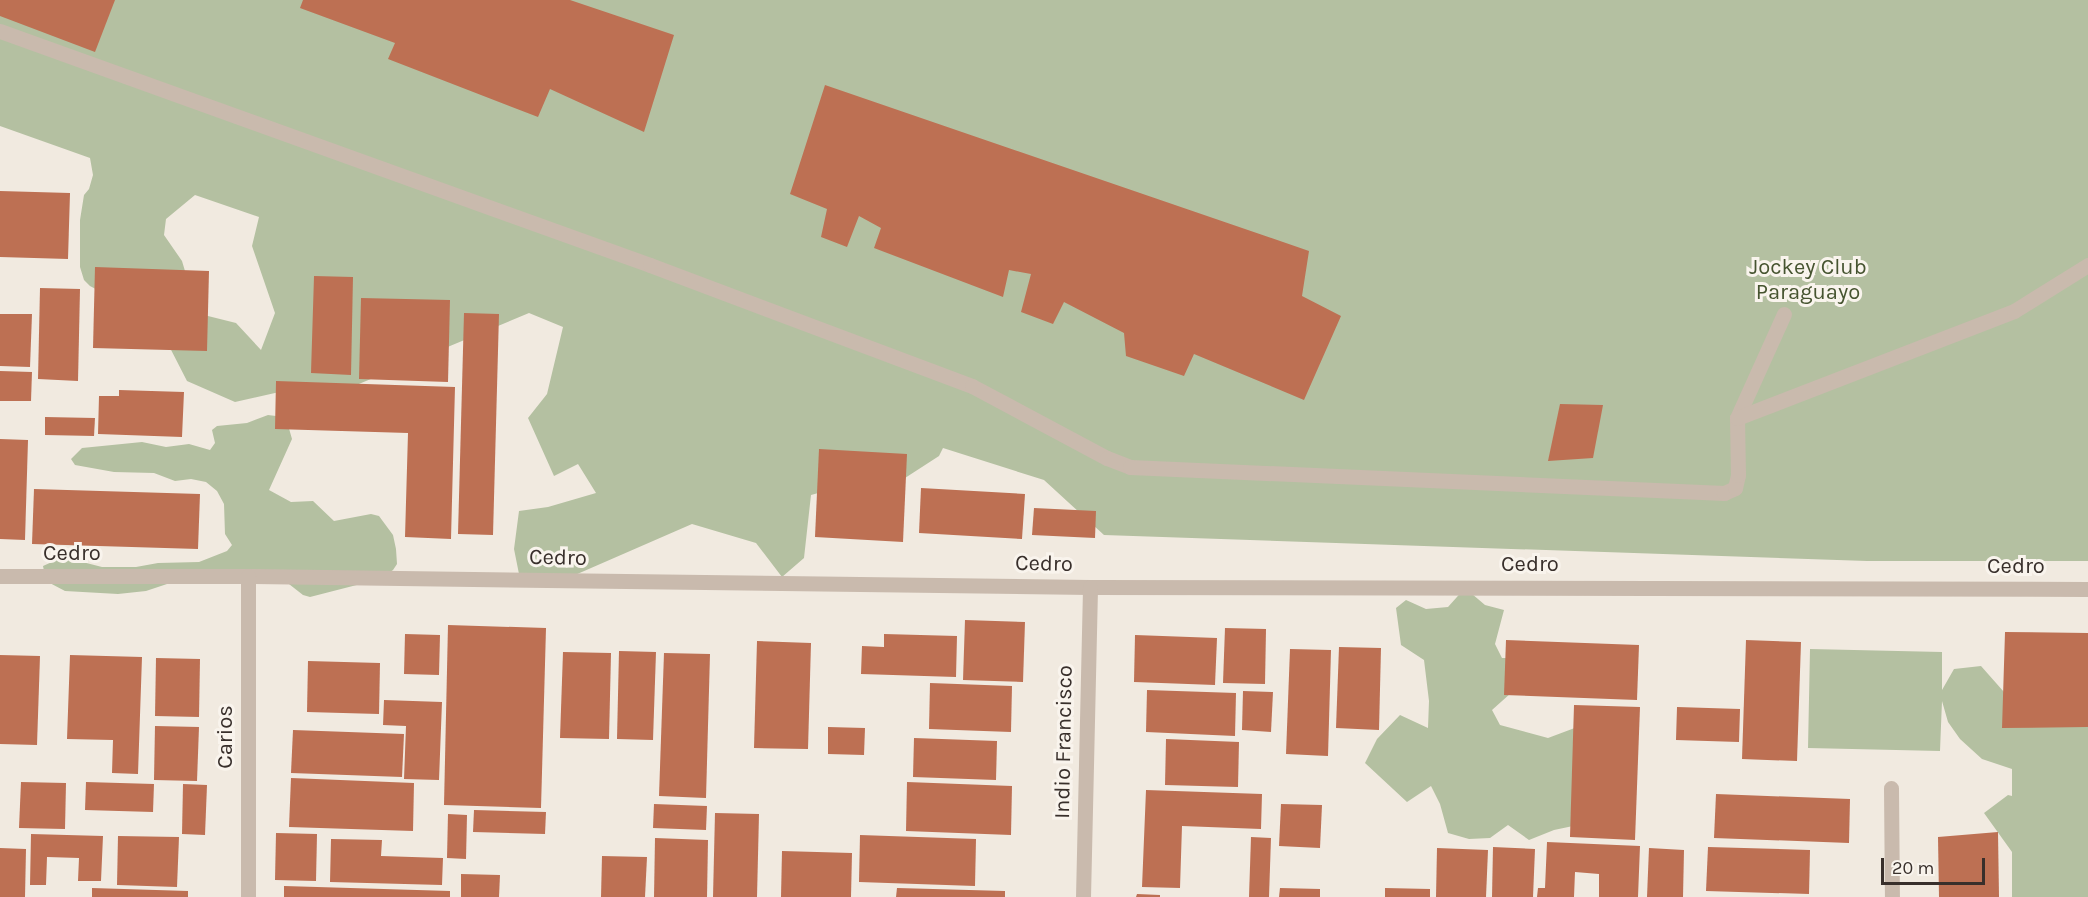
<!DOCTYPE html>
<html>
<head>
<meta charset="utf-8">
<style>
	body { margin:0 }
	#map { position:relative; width:2088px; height:897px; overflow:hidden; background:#f1eae0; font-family:Karla,sans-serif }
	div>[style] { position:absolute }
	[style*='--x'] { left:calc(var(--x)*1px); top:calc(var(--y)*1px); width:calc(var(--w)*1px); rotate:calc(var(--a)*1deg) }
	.green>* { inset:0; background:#b4c0a1 }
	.building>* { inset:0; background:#bd7053 }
	.minor>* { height:15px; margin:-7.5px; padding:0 7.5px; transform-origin:7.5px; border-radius:7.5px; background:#c9baad }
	span { translate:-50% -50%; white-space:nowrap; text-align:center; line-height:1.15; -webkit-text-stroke:6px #f9f4ed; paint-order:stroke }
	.park-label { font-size:22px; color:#465430 }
	.street-label { font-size:22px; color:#382f2b }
	.scale { position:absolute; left:1881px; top:858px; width:104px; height:27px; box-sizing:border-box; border:3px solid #382f2b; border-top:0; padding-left:8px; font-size:18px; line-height:21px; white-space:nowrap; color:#382f2b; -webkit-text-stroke:4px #f9f4ed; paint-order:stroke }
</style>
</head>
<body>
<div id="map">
	<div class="green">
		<div style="clip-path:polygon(0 0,2088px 0,2088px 561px,1867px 561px,1104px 535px,1044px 480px,943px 448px,939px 456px,888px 489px,851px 484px,811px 495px,804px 558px,782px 577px,756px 543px,692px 524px,575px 575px,519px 574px,514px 549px,519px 511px,548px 507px,596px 493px,578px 464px,554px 476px,528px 418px,547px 394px,563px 327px,529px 313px,354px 386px,297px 388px,235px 402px,187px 381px,167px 342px,204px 315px,236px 323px,261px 350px,275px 313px,252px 246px,259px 217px,195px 195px,166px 219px,164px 235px,182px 261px,188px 281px,118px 301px,90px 286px,84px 280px,80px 267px,80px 220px,84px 195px,89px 189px,93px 175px,90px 158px,0 126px)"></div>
		<div style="clip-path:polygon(268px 415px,276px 416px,288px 425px,292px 439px,269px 490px,291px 502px,313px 501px,334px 521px,371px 514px,379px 516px,393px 535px,396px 549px,397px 564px,393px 570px,380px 579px,310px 597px,303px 595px,280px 577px,176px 581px,146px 591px,118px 594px,65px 591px,46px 581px,43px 566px,63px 557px,102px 567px,136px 567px,158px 563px,199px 562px,227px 551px,232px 545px,225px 534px,224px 504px,217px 491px,206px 482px,191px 479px,175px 481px,154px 473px,114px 472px,75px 465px,71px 459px,82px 448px,142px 442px,166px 447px,189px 444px,210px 450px,215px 443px,212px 430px,217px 426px,247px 423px)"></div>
		<div style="clip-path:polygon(1465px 588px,1485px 605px,1504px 610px,1495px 644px,1502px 658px,1513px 658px,1511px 693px,1492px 710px,1500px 725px,1548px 738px,1580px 726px,1573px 826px,1554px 830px,1529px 840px,1508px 825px,1490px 838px,1469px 839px,1448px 833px,1440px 804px,1431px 786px,1407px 802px,1365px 763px,1377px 739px,1400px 715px,1428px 728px,1429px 701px,1424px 660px,1401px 645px,1396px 608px,1406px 600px,1426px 609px,1448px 607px)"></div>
		<div style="clip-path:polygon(1810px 649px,1942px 652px,1942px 690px,1954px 669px,1981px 666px,2019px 709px,2088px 716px,2088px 897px,2012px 897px,2012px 852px,1984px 813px,2008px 795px,2012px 796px,2012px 769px,1982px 759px,1960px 739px,1948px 722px,1942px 701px,1940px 751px,1808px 748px)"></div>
	</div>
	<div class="building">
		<div style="clip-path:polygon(0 0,115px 0,95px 52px,0 16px)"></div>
		<div style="clip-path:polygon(303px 0,570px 0,674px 35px,644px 132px,550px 89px,538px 117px,388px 59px,395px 43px,300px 8px)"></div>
		<div style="clip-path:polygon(825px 85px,1309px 251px,1302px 296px,1341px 316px,1304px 400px,1194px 354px,1184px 376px,1126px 356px,1124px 333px,1064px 302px,1053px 324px,1021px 312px,1031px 274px,1009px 270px,1003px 297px,874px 248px,881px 228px,859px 216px,847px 247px,821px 237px,827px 209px,790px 194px)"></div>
		<div style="clip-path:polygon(0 191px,70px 193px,68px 259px,0 257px)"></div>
		<div style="clip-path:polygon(95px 267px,209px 271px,207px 351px,93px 348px)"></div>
		<div style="clip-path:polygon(314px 276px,353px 277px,351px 375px,311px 373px)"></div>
		<div style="clip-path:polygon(40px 288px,80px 289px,78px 381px,38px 379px)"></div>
		<div style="clip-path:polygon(361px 298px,450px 300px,448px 382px,359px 379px)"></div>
		<div style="clip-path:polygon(464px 313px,499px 314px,493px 535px,458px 534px)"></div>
		<div style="clip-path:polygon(0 314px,32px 314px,30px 367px,0 366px)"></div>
		<div style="clip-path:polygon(0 371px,32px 372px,31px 401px,0 401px)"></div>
		<div style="clip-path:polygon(276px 381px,455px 387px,451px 539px,405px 537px,408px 433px,275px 429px)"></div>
		<div style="clip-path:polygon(119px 390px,184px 392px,182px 437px,98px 434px,99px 396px,119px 396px)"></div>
		<div style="clip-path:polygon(1560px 404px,1603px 405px,1593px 458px,1548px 461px)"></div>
		<div style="clip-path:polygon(45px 417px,95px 418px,94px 436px,45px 435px)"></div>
		<div style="clip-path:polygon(0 439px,28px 440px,25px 540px,0 539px)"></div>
		<div style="clip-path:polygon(819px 449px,907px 454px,903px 542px,815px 537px)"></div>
		<div style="clip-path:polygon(921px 488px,1025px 494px,1022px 539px,919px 533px)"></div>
		<div style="clip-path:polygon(34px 489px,200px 494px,198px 549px,32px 544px)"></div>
		<div style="clip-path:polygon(1034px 508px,1096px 511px,1095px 538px,1032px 535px)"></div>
		<div style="clip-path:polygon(965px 620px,1025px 622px,1023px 682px,963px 680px)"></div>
		<div style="clip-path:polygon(448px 625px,546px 628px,541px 808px,444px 805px)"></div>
		<div style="clip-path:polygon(1225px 628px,1266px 629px,1265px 684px,1223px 683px)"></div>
		<div style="clip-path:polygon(2005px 632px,2088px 633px,2088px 727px,2002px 728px)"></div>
		<div style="clip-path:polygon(405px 634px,440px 635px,439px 675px,404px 674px)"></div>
		<div style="clip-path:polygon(884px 634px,957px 636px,956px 677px,861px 674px,862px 646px,884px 647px)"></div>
		<div style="clip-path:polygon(1135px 635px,1217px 638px,1215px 685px,1134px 682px)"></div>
		<div style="clip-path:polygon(1506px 640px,1639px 645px,1637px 700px,1504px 695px)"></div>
		<div style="clip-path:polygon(1746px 640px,1801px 642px,1797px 761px,1742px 759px)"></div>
		<div style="clip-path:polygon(757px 641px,811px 643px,808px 749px,754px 748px)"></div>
		<div style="clip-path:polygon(1339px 647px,1381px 648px,1379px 730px,1336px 728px)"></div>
		<div style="clip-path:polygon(1290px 649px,1331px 650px,1328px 756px,1286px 754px)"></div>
		<div style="clip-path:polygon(619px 651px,656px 652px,653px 740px,617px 739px)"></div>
		<div style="clip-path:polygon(563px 652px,611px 653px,609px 739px,560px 738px)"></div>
		<div style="clip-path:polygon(664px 653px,710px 654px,706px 798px,659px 796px)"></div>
		<div style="clip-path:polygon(0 655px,40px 656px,37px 745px,0 744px)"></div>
		<div style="clip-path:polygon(70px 655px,142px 657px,138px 774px,112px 773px,113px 740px,67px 739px)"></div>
		<div style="clip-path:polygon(156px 658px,200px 659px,199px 717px,155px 716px)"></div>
		<div style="clip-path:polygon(308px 661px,380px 663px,379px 714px,307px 712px)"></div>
		<div style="clip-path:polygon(930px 683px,1012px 686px,1011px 732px,929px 729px)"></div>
		<div style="clip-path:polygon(1147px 690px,1236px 693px,1235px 736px,1146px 732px)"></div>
		<div style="clip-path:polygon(1243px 691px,1273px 692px,1271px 732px,1242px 730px)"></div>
		<div style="clip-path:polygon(384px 700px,442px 702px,439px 780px,404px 779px,406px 726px,383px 725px)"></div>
		<div style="clip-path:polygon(1574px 705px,1640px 707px,1635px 840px,1570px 837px)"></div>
		<div style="clip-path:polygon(1677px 707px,1740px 709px,1739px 742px,1676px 740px)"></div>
		<div style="clip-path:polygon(155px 726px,199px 727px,197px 781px,154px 780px)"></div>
		<div style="clip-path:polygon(828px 727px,865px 728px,864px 755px,828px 754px)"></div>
		<div style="clip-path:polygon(293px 730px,404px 734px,402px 777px,291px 773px)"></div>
		<div style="clip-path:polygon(914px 738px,997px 741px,996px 780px,913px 777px)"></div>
		<div style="clip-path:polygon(1166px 739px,1239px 742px,1238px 787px,1165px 785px)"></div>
		<div style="clip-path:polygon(291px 778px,414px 783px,413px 831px,289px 827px)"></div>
		<div style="clip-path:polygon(21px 782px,66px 783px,65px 829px,19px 828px)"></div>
		<div style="clip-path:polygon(86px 782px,154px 784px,153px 812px,85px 810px)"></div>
		<div style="clip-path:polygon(907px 782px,1012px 786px,1011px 835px,906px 831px)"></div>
		<div style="clip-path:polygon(183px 784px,207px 785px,205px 835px,182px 834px)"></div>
		<div style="clip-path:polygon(1146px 790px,1262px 794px,1261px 829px,1182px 826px,1180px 888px,1142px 887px)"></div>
		<div style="clip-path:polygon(1716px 794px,1850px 799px,1849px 843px,1714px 838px)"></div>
		<div style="clip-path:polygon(654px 804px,707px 806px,706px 830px,653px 828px)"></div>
		<div style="clip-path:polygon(1281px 804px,1322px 805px,1320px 848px,1279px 846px)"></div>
		<div style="clip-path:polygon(474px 810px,546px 812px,545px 834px,473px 832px)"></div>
		<div style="clip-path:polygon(715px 813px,759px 814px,757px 897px,713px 897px)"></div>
		<div style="clip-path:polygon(448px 814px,467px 815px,466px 859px,447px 858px)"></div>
		<div style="clip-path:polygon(1998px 832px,1999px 897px,1939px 897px,1938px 837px)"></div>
		<div style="clip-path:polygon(276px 833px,317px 834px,316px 881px,275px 880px)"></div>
		<div style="clip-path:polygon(31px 834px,103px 836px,101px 881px,78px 881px,79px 858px,47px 857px,46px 885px,30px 885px)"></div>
		<div style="clip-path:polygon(860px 835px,976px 839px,975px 886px,859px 882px)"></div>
		<div style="clip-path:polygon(118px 836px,179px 837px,177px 887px,117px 885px)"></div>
		<div style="clip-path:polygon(1251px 837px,1271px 838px,1269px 897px,1249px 897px)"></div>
		<div style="clip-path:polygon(655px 838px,708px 840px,707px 897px,654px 897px)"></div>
		<div style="clip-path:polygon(331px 839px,382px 840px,381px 856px,443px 858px,442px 885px,330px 882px)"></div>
		<div style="clip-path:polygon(1547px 842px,1640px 846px,1638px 897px,1599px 897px,1599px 874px,1575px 872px,1574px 897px,1537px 897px,1538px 888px,1545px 888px)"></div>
		<div style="clip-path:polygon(1493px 847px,1535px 849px,1533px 897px,1492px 897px)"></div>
		<div style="clip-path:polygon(1708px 847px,1810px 850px,1809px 894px,1706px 891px)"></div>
		<div style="clip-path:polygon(0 848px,26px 849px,25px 897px,0 897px)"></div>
		<div style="clip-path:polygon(1437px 848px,1488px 850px,1486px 897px,1436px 897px)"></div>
		<div style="clip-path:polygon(1649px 848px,1684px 850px,1683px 897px,1647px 897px)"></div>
		<div style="clip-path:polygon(782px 851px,852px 853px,851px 897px,781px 897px)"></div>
		<div style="clip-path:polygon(602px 856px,647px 857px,645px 897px,601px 897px)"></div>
		<div style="clip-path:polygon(461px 874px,500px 875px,499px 897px,461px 897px)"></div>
		<div style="clip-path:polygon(284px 886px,450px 891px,450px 897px,284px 897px)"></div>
		<div style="clip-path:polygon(92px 888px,188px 891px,188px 897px,92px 897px)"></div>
		<div style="clip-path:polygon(897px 888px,1005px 891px,1005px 897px,896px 897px)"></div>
		<div style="clip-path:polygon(1280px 888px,1320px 889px,1320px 897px,1279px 897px)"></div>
		<div style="clip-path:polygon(1385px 888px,1430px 889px,1430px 897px,1385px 897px)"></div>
		<div style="clip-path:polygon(1137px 894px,1160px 895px,1160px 897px,1136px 897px)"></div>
	</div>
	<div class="minor">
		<div style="--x:0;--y:31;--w:691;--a:19.8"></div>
		<div style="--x:650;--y:265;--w:344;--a:20.6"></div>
		<div style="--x:972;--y:386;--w:153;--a:28.1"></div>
		<div style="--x:1107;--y:458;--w:25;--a:21"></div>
		<div style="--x:1130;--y:467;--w:595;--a:2.51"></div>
		<div style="--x:1724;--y:493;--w:12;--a:-24"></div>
		<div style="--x:1735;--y:488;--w:13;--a:-77"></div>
		<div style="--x:1738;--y:475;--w:57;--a:-91"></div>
		<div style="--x:1737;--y:418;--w:114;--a:-65.7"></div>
		<div style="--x:1737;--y:418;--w:297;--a:-21.1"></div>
		<div style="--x:2014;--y:311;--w:87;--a:-31.9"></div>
		<div style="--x:0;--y:576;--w:248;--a:0"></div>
		<div style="--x:248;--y:576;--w:842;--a:0.75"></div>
		<div style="--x:1090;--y:587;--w:998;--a:0.11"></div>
		<div style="--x:248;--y:576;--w:321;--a:90"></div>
		<div style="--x:1891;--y:788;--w:109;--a:89.5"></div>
		<div style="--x:1083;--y:897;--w:310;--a:-88.7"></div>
	</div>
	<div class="park-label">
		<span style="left:1808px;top:280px">Jockey Club<br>Paraguayo</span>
	</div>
	<div class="street-label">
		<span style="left:72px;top:554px">Cedro</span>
		<span style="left:558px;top:558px;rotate:1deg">Cedro</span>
		<span style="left:1044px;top:564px;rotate:1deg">Cedro</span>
		<span style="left:1530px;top:565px">Cedro</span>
		<span style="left:2016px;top:567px">Cedro</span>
		<span style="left:226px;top:737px;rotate:-90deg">Carios</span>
		<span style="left:1064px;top:742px;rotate:-89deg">Indio Francisco</span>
	</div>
	<div class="scale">20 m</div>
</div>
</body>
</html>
